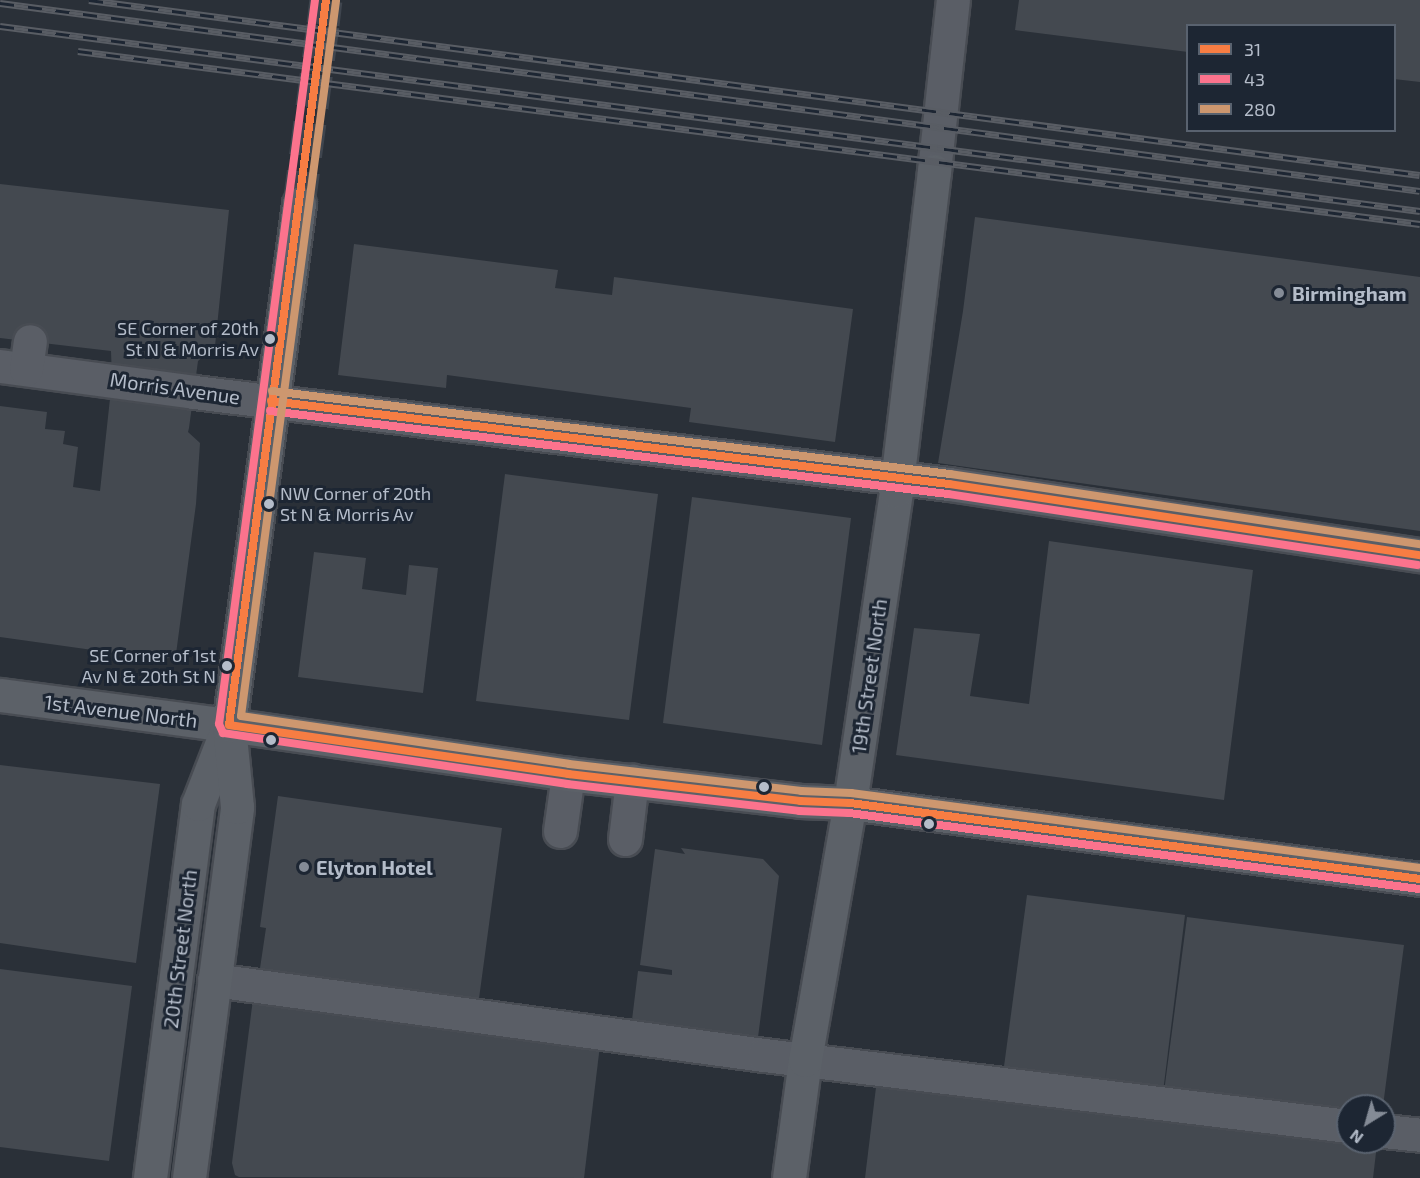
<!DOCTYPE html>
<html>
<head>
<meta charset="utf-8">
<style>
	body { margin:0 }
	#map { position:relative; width:1420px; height:1178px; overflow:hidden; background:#2a3038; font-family:"Exo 2",sans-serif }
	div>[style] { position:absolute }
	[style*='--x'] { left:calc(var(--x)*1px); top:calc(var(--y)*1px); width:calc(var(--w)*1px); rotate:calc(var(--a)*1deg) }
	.building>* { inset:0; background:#444950 }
	.minor-tunnel>* { height:33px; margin-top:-16.5px; transform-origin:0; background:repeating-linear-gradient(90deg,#3f454e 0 33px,transparent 0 49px) }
	.major-tunnel>* { height:33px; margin-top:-16.5px; transform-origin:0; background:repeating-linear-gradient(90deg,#3f454e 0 33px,transparent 0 49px) }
	.roads { filter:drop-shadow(2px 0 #484c53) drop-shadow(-2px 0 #484c53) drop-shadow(0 2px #484c53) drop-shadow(0 -2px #484c53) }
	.minor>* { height:33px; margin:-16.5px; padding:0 16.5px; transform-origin:16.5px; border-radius:16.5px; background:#5a5e66 }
	.major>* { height:33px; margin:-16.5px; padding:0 16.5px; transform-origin:16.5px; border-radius:16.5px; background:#5c6168 }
	.rail>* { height:7px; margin-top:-3.5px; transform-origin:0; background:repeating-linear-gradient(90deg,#1d2633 0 14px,#595d64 0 28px); box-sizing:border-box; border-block:2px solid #595d64 }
	.bus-1>* { height:8px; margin:-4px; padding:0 4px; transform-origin:4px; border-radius:4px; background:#f77d43 }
	.bus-2>* { height:8px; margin:-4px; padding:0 4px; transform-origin:4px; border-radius:4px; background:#fc738d }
	.bus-3>* { height:8px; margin:-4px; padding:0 4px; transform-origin:4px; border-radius:4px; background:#cd976f }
	.dots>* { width:16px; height:16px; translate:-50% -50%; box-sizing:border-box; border:3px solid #1d2633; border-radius:50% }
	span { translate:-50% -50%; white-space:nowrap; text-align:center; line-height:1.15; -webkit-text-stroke:6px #1d2633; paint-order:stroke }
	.bus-label { font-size:18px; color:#b4bcc9 }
	.right { translate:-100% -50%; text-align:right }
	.left { translate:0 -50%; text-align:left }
	.poi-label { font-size:20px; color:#b4bcc9; font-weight:700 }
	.street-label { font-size:20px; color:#b4bcc9 }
	.legend { position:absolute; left:1186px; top:24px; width:210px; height:108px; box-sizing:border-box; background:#1d2633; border:2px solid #59626f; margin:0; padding:8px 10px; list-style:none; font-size:18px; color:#b4bcc9 }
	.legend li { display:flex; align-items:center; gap:12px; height:30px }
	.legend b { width:30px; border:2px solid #59626f }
	.north { position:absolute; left:1336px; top:1094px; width:60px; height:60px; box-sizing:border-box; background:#1d2633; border:2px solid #59626f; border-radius:50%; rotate:217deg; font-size:16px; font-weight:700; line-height:24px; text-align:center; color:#b4bcc9 }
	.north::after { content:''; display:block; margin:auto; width:21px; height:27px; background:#848b96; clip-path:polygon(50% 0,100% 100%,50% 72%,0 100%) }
</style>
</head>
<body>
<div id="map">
	<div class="building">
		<div style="clip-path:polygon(1019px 0,1420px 0,1420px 82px,1394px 79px,1394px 26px,1188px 26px,1188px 52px,1015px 30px)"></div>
		<div style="clip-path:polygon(0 184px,229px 210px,215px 346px,198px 361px,189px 428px,188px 432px,200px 443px,196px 504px,176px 654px,164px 660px,0 637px,0 406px,47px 412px,45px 429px,65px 431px,63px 444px,78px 447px,73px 487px,100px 491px,112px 380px,111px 351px,0 338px)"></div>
		<div style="clip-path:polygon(975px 217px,1420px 277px,1420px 531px,938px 463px,963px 311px)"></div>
		<div style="clip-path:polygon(354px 244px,558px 270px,555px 288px,612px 295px,614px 277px,853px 309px,835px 442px,689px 422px,691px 408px,447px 375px,446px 388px,338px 375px)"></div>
		<div style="clip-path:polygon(505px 474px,658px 494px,629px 720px,476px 701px)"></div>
		<div style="clip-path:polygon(692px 497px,851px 518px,822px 745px,663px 723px)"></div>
		<div style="clip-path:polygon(1049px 541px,1253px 570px,1224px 800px,896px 755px,914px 628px,980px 634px,970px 696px,1029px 704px)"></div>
		<div style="clip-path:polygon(314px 552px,366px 558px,362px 589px,406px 595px,409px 565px,438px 568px,423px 693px,298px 677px)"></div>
		<div style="clip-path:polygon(0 765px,160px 784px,136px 963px,0 943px)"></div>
		<div style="clip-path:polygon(278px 796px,502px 828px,478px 1006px,259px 975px,266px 928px,260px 927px)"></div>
		<div style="clip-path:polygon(681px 848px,763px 859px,779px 876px,757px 1045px,631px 1028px,638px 971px,672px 975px,672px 970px,640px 965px,655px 849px,685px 854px)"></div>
		<div style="clip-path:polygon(1027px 895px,1185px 915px,1163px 1092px,1003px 1074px)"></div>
		<div style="clip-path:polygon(1187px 917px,1404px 945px,1383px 1106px,1348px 1106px,1348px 1116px,1164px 1092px)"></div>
		<div style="clip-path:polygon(0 969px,132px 986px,109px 1161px,0 1147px)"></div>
		<div style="clip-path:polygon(253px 999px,600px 1045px,584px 1178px,239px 1177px,235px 1175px,232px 1163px)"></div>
		<div style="clip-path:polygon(877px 1079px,1377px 1144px,1373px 1178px,865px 1178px)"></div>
	</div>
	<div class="minor-tunnel">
		<div style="--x:323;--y:24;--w:24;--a:-83"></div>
	</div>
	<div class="major-tunnel">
		<div style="--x:299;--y:204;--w:182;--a:-82.4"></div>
	</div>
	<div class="roads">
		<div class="minor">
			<div style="--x:934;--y:171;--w:172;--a:-83.7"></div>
			<div style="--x:0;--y:366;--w:196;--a:7.6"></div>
			<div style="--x:194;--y:392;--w:761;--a:6.95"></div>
			<div style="--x:949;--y:484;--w:476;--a:8.6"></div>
			<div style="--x:26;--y:369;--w:28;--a:-82"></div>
			<div style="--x:560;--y:831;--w:58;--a:-82"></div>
			<div style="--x:625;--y:839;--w:59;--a:-83.2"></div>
			<div style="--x:214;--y:980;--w:555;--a:7.77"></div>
			<div style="--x:764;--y:1055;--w:588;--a:6.93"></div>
			<div style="--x:1384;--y:1131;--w:36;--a:6"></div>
		</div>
		<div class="major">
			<div style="--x:0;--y:695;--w:231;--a:7.5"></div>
			<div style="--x:229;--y:725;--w:343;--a:8.2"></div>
			<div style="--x:568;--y:774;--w:234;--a:6.6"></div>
			<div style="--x:800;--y:801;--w:50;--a:2.3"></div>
			<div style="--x:850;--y:803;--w:575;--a:7.59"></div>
			<div style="--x:150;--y:1178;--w:377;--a:-82.7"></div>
			<div style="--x:198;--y:804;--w:77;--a:-68.7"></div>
			<div style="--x:189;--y:1178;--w:374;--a:-82.6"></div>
			<div style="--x:237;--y:807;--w:82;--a:-95.6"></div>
			<div style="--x:229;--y:725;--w:526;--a:-82.35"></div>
			<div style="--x:789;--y:1178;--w:119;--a:-82.3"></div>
			<div style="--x:805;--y:1060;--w:261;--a:-80.1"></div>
			<div style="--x:850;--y:803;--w:316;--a:-81.6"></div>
			<div style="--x:896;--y:490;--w:321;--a:-83.2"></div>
		</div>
	</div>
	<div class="rail">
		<div style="--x:89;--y:0;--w:1342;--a:7.49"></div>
		<div style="--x:0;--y:3;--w:1432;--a:7.54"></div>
		<div style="--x:0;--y:26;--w:1432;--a:7.42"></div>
		<div style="--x:78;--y:51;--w:1353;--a:7.35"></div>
	</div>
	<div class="bus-1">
		<div style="--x:326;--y:0;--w:731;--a:97.62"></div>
		<div style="--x:229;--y:725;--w:343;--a:8.2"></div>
		<div style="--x:568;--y:774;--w:234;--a:6.6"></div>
		<div style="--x:800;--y:801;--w:50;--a:2.3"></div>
		<div style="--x:850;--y:803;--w:575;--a:7.59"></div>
		<div style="--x:271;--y:401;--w:683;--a:6.98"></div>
		<div style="--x:949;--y:484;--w:476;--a:8.6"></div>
	</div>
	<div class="bus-2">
		<div style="--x:315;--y:0;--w:730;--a:97.55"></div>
		<div style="--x:219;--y:724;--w:10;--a:66"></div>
		<div style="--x:223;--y:733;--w:348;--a:8.4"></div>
		<div style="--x:567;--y:784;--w:234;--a:6.6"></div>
		<div style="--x:799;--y:811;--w:50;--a:2.3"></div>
		<div style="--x:849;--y:813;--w:575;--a:7.59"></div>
		<div style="--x:270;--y:411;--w:683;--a:6.98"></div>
		<div style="--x:948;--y:494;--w:475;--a:8.6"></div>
	</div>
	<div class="bus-3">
		<div style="--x:336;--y:1;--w:721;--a:97.57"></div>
		<div style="--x:241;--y:716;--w:331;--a:8.3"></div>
		<div style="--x:569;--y:764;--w:234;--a:6.6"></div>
		<div style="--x:801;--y:791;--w:50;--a:2.3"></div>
		<div style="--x:851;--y:793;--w:574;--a:7.51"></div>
		<div style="--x:272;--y:391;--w:683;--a:6.98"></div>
		<div style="--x:950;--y:474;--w:475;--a:8.5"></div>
	</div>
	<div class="dots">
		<div style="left:1279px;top:293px;background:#848b96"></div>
		<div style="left:270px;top:339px;background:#b4bcc9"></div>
		<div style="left:269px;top:504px;background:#b4bcc9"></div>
		<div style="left:227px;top:666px;background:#b4bcc9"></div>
		<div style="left:271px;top:740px;background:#b4bcc9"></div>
		<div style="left:764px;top:787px;background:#b4bcc9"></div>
		<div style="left:929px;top:824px;background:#b4bcc9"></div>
		<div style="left:304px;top:867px;background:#848b96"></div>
	</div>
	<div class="bus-label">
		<span class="right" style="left:259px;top:339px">SE Corner of 20th<br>St N &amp; Morris Av</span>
		<span class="left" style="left:280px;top:504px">NW Corner of 20th<br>St N &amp; Morris Av</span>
		<span class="right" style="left:216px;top:666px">SE Corner of 1st<br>Av N &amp; 20th St N</span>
	</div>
	<div class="poi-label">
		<span class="left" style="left:1292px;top:293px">Birmingham</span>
		<span class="left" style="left:316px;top:867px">Elyton Hotel</span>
	</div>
	<div class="street-label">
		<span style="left:175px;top:388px;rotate:8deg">Morris Avenue</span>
		<span style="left:869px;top:676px;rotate:-82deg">19th Street North</span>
		<span style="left:121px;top:711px;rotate:7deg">1st Avenue North</span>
		<span style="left:180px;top:949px;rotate:-83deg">20th Street North</span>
	</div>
	<ul class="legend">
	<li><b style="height:8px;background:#f77d43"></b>31</li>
	<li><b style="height:8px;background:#fc738d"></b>43</li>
	<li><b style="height:8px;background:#cd976f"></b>280</li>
	</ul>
	<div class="north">N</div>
</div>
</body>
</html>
